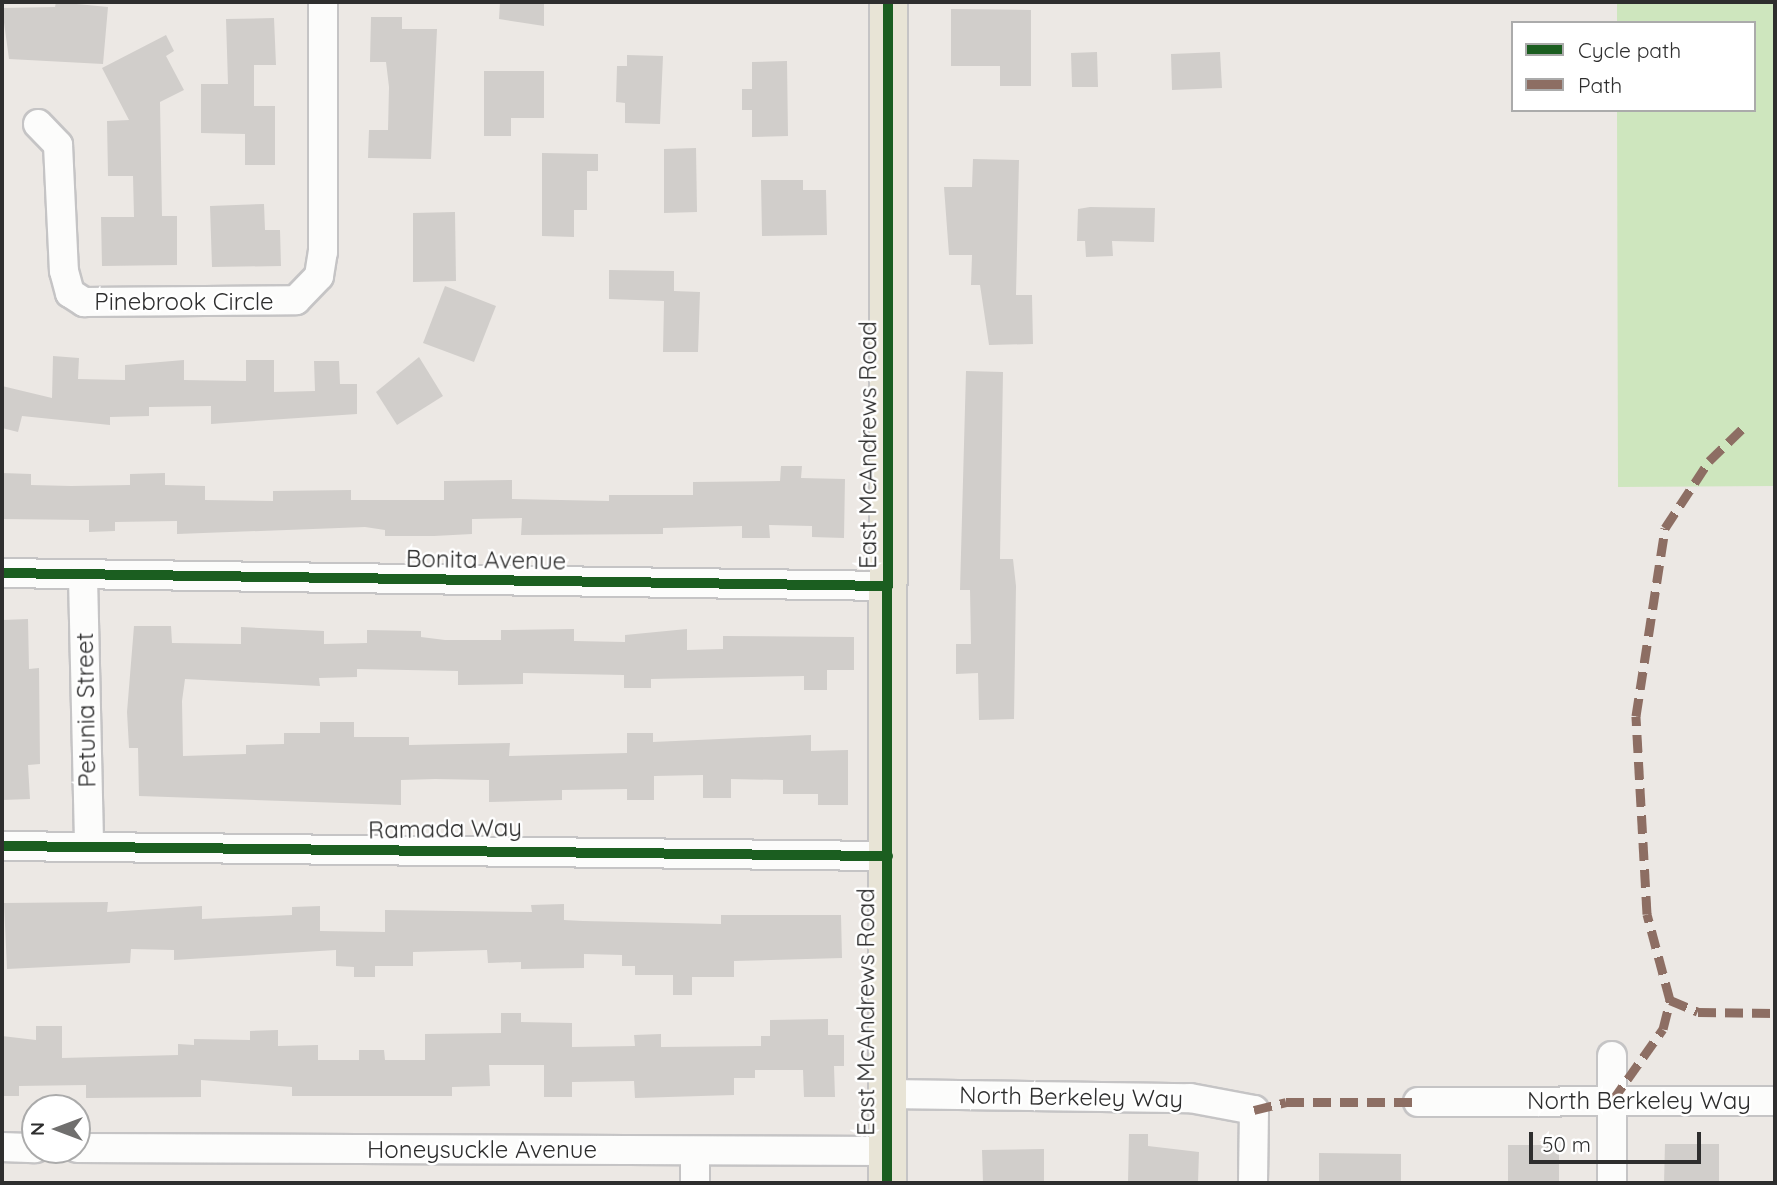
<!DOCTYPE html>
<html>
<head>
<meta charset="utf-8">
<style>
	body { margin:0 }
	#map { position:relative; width:1777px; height:1185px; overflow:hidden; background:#ece8e4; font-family:Quicksand,sans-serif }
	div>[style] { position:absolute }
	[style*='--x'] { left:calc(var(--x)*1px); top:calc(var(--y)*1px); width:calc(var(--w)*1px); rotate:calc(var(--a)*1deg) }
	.green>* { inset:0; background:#cee6be }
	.building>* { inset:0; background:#d1cecb }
	.roads { filter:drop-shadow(2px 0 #c5c4c5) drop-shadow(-2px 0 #c5c4c5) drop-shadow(0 2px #c5c4c5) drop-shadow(0 -2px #c5c4c5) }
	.minor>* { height:28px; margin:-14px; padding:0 14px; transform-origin:14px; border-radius:14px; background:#fcfcfb }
	.major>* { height:37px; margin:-18.5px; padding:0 18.5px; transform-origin:18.5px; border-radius:18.5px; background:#e8e4d6 }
	.quiet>* { height:9px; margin-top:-4.5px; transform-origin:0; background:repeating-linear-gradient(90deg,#8d6e63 0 18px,transparent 0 27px) }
	.cycleway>* { height:10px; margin:-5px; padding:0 5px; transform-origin:5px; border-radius:5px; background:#1b5e20 }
	span { translate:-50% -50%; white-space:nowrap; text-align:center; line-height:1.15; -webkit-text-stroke:5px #fff; paint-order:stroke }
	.street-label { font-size:24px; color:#2e2e2e }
	.frame { position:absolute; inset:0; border:4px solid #2e2e2e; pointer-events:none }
	.legend { position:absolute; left:1511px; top:21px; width:245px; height:91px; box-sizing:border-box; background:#fff; border:2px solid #ababab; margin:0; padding:9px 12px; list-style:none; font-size:21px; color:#2e2e2e }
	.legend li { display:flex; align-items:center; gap:14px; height:35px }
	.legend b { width:35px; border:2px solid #ababab }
	.north { position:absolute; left:21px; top:1094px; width:70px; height:70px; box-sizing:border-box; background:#fff; border:2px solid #ababab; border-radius:50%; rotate:270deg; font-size:19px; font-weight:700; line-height:28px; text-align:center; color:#2e2e2e }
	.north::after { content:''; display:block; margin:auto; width:24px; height:32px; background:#706f6e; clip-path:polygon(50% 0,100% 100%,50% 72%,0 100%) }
	.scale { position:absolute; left:1529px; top:1132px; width:172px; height:32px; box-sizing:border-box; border:4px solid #2e2e2e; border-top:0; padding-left:9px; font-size:21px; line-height:24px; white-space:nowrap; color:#2e2e2e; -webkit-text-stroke:5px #fff; paint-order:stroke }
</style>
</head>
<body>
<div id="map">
	<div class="green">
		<div style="clip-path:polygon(1617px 2px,1775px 2px,1775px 486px,1618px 487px,1617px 110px,1754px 110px,1754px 23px,1617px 23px)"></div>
	</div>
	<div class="building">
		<div style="clip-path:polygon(56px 2px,108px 7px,103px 64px,9px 59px,2px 8px,55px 7px)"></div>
		<div style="clip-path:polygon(500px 2px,544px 2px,544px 26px,499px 19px)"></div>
		<div style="clip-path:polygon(951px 9px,1031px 10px,1031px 86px,1000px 86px,1000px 66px,951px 66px)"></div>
		<div style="clip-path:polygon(371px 17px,402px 17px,402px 29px,437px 29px,431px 159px,368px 158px,369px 130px,388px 130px,389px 87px,386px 62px,370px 62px)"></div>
		<div style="clip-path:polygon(274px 18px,276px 65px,254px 65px,254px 106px,275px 106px,275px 165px,245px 165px,245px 134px,201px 133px,201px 84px,228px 84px,226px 19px)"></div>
		<div style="clip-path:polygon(166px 35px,174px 51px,166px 56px,184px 90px,160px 102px,162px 216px,177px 216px,177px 265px,102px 266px,101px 217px,134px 217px,133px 176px,108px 176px,107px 121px,129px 120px,102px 68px)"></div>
		<div style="clip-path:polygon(1097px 52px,1098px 87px,1072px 87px,1071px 53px)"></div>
		<div style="clip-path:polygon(1220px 52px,1222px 88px,1172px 90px,1171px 54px)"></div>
		<div style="clip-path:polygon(627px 55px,663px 56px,660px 124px,625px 123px,625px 103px,616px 102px,617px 66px,627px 66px)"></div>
		<div style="clip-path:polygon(787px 61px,788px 136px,752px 137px,752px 110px,742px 110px,742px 89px,752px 89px,752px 62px)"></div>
		<div style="clip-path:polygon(484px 71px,544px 71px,544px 118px,511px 118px,511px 136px,484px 136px)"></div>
		<div style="clip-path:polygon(696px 148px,697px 212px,664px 213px,664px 149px)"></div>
		<div style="clip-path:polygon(542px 153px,598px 154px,598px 171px,587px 171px,587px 210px,574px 210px,574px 237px,542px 236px)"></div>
		<div style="clip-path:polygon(973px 159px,1019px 160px,1016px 295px,1032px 295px,1033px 344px,989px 345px,980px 285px,971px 285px,972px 255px,949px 255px,944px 187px,972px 187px)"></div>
		<div style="clip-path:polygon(761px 180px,803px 180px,803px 190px,826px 190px,827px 235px,762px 236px)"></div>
		<div style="clip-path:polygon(264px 204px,265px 230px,280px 230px,281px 266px,212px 267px,210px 206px)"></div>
		<div style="clip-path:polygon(1090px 207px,1155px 208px,1154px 242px,1112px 241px,1113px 256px,1086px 257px,1085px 241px,1077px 241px,1078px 209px)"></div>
		<div style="clip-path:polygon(455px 212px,456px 281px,413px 282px,413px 213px)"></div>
		<div style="clip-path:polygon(609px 270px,674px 271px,674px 291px,700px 292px,698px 352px,663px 352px,664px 301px,609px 299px)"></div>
		<div style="clip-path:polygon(445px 286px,496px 306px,474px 362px,423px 343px)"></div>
		<div style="clip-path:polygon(53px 356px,79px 358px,78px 379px,125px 380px,125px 365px,184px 360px,184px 380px,246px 381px,246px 360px,274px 360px,274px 392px,315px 391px,314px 361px,339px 361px,340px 384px,357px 384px,357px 414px,211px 424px,211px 406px,149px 407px,149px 416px,110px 417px,110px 425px,22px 416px,18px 432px,2px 428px,2px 386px,52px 398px)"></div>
		<div style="clip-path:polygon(419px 357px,443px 396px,397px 425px,376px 392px)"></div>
		<div style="clip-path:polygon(966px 371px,1003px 372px,1000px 559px,1013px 559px,1016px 586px,1014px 719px,979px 720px,978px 673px,956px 674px,956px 644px,971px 644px,970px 590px,960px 590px)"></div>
		<div style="clip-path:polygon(781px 466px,802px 466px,801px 478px,845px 479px,844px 538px,812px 537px,812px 526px,769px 525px,770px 538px,742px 538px,742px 526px,663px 528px,663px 534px,521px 535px,522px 518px,472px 519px,472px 534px,434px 536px,385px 536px,385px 530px,365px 527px,177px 534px,177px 521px,115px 522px,115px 531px,89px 532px,89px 520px,2px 519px,2px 473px,31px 474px,31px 485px,71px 486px,130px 485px,130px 474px,165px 473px,165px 485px,205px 486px,205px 500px,273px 501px,273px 491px,351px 490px,351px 500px,444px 500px,444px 481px,512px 480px,512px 499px,609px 501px,609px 495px,693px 495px,693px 482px,780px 481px)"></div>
		<div style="clip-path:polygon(28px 619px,29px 669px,39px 668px,40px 764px,28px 765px,30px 799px,2px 800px,2px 620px)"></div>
		<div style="clip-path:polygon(134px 626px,171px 626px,172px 643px,241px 644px,241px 627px,324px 631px,324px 644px,367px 643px,367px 630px,421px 631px,421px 637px,445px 640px,501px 640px,501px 630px,574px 629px,574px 641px,625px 642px,625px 635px,687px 629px,687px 650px,723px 649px,723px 636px,854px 637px,854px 670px,827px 670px,827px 690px,804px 690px,804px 676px,651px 679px,651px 688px,624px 688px,624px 675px,523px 673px,523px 684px,458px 685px,458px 671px,357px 669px,357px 677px,319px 678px,320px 686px,185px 679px,182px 701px,183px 756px,246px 754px,246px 745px,284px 744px,284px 733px,320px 733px,320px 722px,354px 722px,354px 737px,409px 737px,409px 745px,510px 743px,509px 756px,627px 753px,627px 733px,653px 733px,653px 742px,811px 735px,811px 751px,848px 750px,848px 805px,818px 805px,818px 794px,783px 794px,783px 780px,731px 779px,731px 798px,703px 798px,703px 775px,654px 776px,654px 800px,627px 800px,627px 789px,562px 790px,562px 800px,489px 802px,489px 780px,435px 779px,401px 780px,401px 805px,139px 796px,138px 748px,129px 748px,127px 712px)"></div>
		<div style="clip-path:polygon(108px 902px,107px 912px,202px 906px,202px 919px,292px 915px,292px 907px,320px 906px,320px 931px,385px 932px,385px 910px,532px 912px,531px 905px,564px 904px,564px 920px,583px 921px,721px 924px,721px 915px,841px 915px,842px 958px,734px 961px,734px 977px,692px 977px,692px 995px,673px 995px,673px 975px,635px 975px,635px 966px,622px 966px,622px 955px,584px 954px,584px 968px,521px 969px,521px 962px,488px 963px,487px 950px,413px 952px,413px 966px,375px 966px,375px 977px,354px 977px,354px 967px,336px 966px,336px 950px,174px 960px,174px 950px,131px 949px,130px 963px,7px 969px,4px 903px)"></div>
		<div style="clip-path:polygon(501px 1013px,521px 1013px,521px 1022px,572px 1023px,572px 1047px,635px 1046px,634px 1035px,661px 1034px,661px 1047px,761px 1046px,761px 1036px,770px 1036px,770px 1020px,828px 1019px,828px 1035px,844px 1035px,844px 1066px,834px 1066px,835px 1097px,804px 1097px,803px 1070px,755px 1070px,755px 1078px,734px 1078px,734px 1095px,635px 1098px,634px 1081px,572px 1082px,572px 1097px,544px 1097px,544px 1065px,489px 1065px,490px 1086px,452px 1087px,452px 1096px,292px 1096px,292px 1087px,201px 1080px,201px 1097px,86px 1098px,86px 1085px,19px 1086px,19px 1096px,2px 1096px,2px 1036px,36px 1040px,36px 1026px,62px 1026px,62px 1058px,178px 1055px,178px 1044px,194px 1045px,194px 1039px,250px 1040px,250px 1031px,278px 1030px,278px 1046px,318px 1045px,318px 1060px,359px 1060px,359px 1050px,384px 1050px,385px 1060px,425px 1060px,425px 1034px,501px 1033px)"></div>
		<div style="clip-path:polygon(1129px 1134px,1148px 1134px,1148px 1146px,1199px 1152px,1198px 1183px,1128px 1182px)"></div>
		<div style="clip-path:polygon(1665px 1144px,1719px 1144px,1719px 1183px,1664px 1183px)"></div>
		<div style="clip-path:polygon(1508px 1145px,1559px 1145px,1559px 1183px,1508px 1183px)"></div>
		<div style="clip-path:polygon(1044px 1149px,1044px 1182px,983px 1183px,982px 1150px)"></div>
		<div style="clip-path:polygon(1319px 1153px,1401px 1154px,1401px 1183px,1319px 1183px)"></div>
	</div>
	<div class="roads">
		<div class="minor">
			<div style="--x:38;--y:124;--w:29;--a:46"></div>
			<div style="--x:58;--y:145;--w:126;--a:87.3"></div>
			<div style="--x:64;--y:271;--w:23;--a:75"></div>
			<div style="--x:70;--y:293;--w:17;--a:33"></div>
			<div style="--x:84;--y:302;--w:212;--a:-0.5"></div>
			<div style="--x:296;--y:300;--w:33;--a:-46"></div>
			<div style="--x:319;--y:276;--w:24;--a:-81"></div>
			<div style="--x:323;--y:252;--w:250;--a:-90"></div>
			<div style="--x:2;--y:573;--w:886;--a:0.84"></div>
			<div style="--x:83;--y:577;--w:267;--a:88.7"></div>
			<div style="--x:2;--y:846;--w:886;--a:0.65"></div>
			<div style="--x:888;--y:1094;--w:302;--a:0.8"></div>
			<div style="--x:1190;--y:1098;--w:65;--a:10.6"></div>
			<div style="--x:1254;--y:1110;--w:73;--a:90.8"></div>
			<div style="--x:1418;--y:1102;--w:357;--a:-0.2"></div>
			<div style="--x:2;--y:1147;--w:33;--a:2"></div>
			<div style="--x:77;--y:1148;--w:810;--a:0.21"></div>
			<div style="--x:695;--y:1183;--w:31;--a:-90"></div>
			<div style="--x:1612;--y:1183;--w:127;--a:-90"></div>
		</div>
		<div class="major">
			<div style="--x:887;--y:1183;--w:1181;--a:-89.95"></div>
		</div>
	</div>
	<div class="quiet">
		<div style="--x:1670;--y:1000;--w:30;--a:23"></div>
		<div style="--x:1698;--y:1012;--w:77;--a:0.7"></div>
		<div style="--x:1612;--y:1101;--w:88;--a:-54.7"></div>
		<div style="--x:1663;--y:1029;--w:30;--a:-76"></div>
		<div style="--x:1670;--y:1000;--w:89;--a:-105"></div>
		<div style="--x:1647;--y:914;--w:198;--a:-93.2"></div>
		<div style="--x:1636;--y:716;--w:190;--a:-81.2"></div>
		<div style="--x:1665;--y:528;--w:80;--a:-56.7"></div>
		<div style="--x:1709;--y:461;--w:47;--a:-44.1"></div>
		<div style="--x:1254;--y:1110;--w:33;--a:-14"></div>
		<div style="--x:1286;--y:1102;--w:132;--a:0"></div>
	</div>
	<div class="cycleway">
		<div style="--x:2;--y:573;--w:886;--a:0.84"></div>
		<div style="--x:2;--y:846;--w:886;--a:0.65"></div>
		<div style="--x:887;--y:1183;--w:1181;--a:-89.95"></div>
	</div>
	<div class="street-label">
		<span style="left:184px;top:302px">Pinebrook Circle</span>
		<span style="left:868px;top:445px;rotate:-90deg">East McAndrews Road</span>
		<span style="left:486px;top:560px;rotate:1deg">Bonita Avenue</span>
		<span style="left:86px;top:710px;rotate:-91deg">Petunia Street</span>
		<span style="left:445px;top:829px;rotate:-1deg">Ramada Way</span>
		<span style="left:866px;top:1012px;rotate:-90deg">East McAndrews Road</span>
		<span style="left:1071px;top:1097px;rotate:1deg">North Berkeley Way</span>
		<span style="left:1639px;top:1101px">North Berkeley Way</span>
		<span style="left:482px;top:1150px">Honeysuckle Avenue</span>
	</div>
	<div class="frame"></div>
	<ul class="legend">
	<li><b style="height:9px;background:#1b5e20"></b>Cycle path</li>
	<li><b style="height:9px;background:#8d6e63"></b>Path</li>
	</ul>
	<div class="north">N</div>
	<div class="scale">50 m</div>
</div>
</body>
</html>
